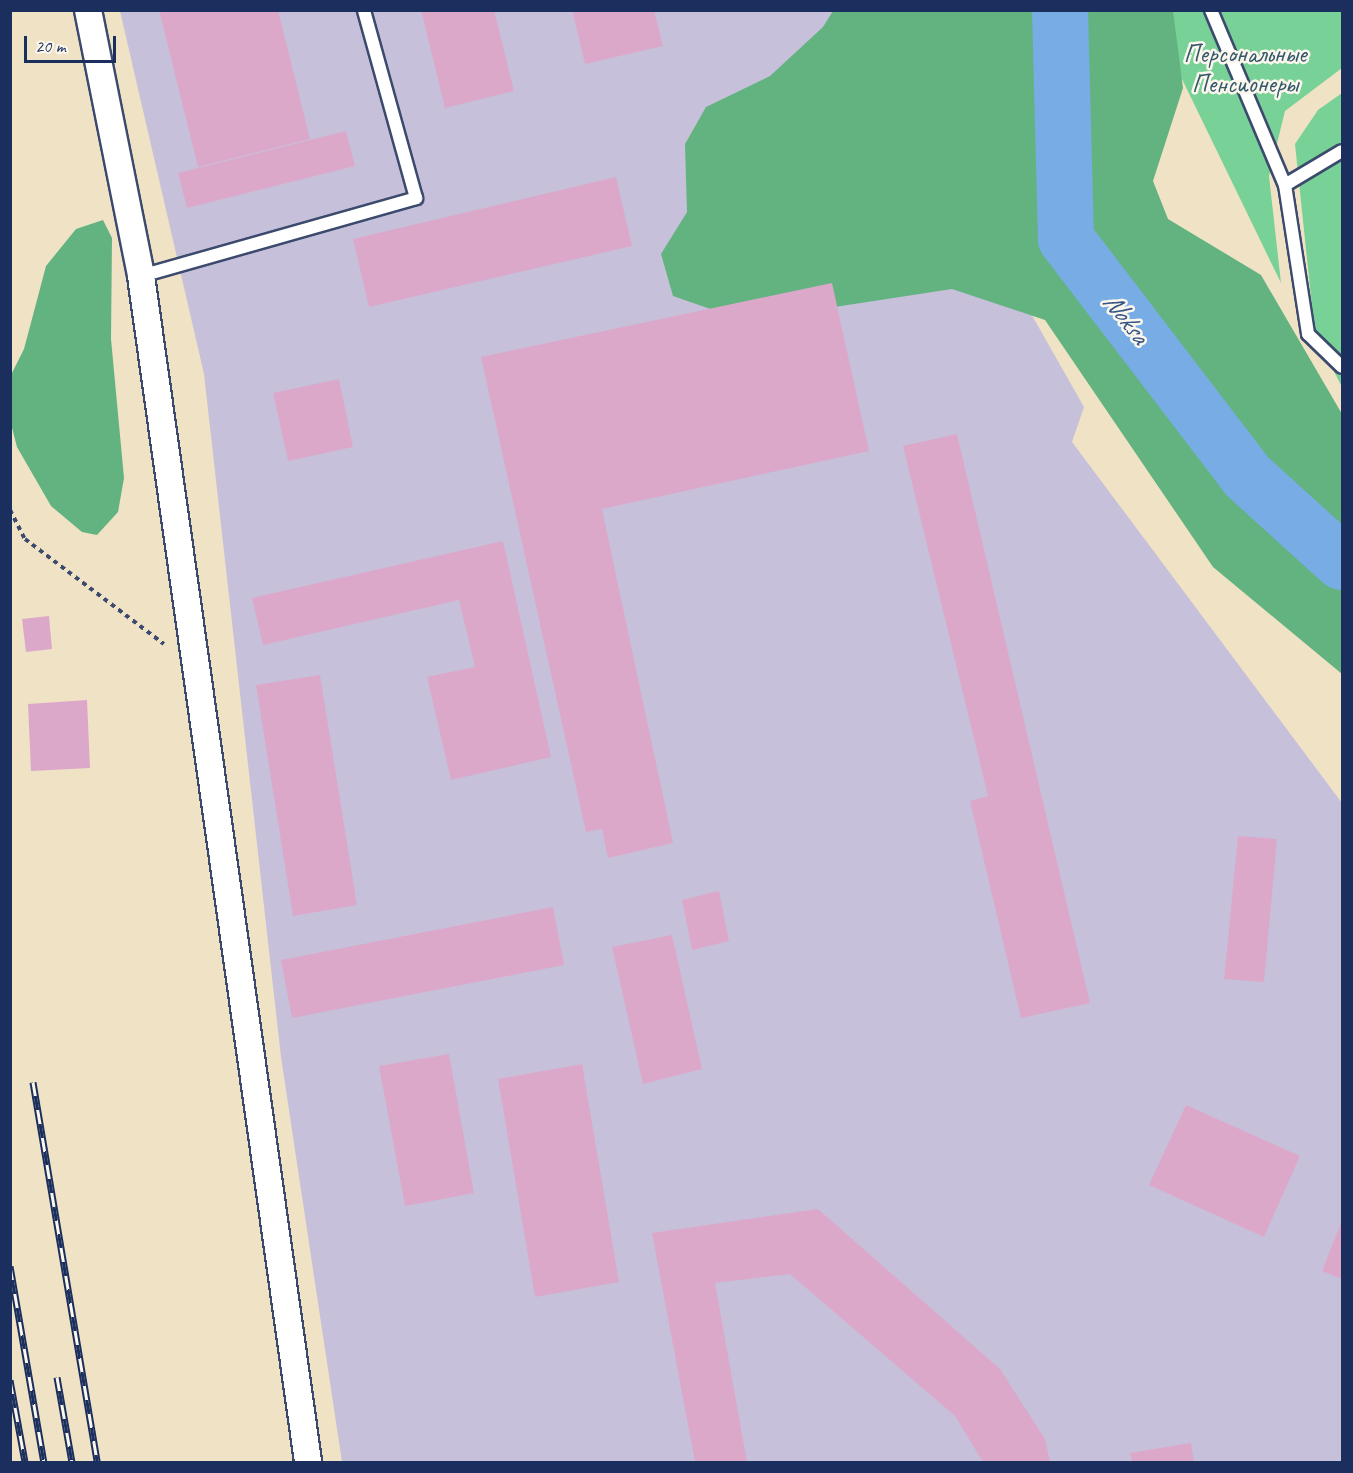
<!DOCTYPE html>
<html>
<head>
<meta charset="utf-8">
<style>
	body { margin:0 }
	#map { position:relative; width:1353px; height:1473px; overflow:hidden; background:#f0e2c5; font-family:Caveat,sans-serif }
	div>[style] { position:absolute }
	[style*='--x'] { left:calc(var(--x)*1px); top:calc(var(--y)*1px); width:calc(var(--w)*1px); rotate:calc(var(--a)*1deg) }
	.industrial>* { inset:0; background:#c6c0da }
	.green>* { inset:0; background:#78d197 }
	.forest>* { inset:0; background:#62b380 }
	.river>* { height:56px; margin:-28px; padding:0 28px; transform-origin:28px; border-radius:28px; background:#78ace5 }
	.building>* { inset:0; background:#dca8ca }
	.path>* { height:4px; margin-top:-2px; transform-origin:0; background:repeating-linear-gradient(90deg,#3b4a6d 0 4.5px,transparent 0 9px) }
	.roads { filter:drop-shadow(2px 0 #3b4a6d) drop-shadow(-2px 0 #3b4a6d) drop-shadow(0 2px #3b4a6d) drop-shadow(0 -2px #3b4a6d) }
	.service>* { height:12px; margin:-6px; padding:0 6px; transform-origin:6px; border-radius:6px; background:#fff }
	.minor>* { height:26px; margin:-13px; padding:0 13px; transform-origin:13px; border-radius:13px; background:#fff }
	.rail>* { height:7px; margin-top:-3.5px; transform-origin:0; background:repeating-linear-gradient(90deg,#fbf7ec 0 14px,#1b2f5e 0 28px); box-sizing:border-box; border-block:2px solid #1b2f5e }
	span { translate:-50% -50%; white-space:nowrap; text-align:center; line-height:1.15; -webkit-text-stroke:5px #fbf7ec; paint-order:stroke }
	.park-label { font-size:26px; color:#32586c }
	.water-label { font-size:27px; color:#375486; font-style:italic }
	.frame { position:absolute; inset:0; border:12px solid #1b2f5e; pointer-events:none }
	.scale { position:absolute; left:24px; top:36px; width:92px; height:27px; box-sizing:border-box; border:3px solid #1b2f5e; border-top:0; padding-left:8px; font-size:18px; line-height:21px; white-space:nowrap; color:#1b2f5e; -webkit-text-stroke:4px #fbf7ec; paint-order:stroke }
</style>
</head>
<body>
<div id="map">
	<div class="industrial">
		<div style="clip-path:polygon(120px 11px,881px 11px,996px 252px,1084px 407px,1072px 442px,1342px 803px,1342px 1462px,342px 1462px,281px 1057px,204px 374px)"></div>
	</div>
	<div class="green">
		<div style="clip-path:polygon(1149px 11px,1342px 11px,1342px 68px,1285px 111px,1269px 176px,1281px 283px)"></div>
		<div style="clip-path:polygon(1342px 93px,1342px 387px,1315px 335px,1295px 144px,1318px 110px)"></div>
	</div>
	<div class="forest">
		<div style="clip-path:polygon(833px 11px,1173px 11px,1183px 88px,1153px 181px,1168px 219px,1261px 275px,1342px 414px,1342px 674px,1213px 567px,1045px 320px,952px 289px,789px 314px,722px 313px,673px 296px,661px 254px,687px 212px,685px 144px,706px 107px,770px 76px,823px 27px)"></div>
		<div style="clip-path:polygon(103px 220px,112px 238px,111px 339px,124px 478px,118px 512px,97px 535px,82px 532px,51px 506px,17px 447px,11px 424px,10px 377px,24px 349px,46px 266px,76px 229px)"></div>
	</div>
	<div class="river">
		<div style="--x:1060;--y:10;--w:229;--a:88.5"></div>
		<div style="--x:1066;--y:239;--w:298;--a:52.6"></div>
		<div style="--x:1247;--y:476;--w:128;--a:42.2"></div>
	</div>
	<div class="building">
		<div style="clip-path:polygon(159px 10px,278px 10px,310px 139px,198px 167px)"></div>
		<div style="clip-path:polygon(421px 10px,494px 10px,514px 91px,445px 108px)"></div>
		<div style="clip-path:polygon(572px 10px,654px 10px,663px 46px,585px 64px)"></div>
		<div style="clip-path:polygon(346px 131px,355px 166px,187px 208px,178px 173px)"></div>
		<div style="clip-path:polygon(616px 177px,632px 246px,369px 307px,353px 239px)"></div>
		<div style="clip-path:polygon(832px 283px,869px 451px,602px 509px,673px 843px,608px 858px,602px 829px,586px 832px,481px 357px)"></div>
		<div style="clip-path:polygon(339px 379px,353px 447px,288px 461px,273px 393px)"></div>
		<div style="clip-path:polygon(957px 434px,1090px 1003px,1021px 1018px,970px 801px,988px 796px,903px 446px)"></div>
		<div style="clip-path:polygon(503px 541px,551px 757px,451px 780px,427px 677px,475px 667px,459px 600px,263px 645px,252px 598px)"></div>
		<div style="clip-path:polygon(49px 616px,52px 649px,26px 652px,22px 619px)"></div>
		<div style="clip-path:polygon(320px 675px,357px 905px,293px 916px,256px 685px)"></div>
		<div style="clip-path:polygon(87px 700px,90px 768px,31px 771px,28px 704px)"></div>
		<div style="clip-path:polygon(1238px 836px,1277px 839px,1264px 982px,1224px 979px)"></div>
		<div style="clip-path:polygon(719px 891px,729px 941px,692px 950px,682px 900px)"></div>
		<div style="clip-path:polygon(553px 907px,564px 965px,292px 1018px,281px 960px)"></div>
		<div style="clip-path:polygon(672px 935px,702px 1069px,643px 1084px,612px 947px)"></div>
		<div style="clip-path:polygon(449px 1054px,474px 1193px,405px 1206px,379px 1066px)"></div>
		<div style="clip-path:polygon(582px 1064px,619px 1282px,535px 1297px,498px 1079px)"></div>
		<div style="clip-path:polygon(1186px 1105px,1300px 1156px,1264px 1237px,1149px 1185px)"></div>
		<div style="clip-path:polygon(818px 1209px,1000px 1369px,1045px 1439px,1050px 1462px,983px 1462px,955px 1416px,790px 1274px,715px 1283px,747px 1462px,695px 1462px,652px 1233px)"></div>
		<div style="clip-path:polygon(1342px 1220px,1342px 1279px,1322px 1271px)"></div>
		<div style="clip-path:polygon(1191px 1443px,1194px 1462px,1132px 1462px,1130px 1453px)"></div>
	</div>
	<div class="path">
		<div style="--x:10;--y:510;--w:33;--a:63"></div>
		<div style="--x:25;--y:539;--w:174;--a:37.1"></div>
	</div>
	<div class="roads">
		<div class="service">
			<div style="--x:1211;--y:10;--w:190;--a:67.1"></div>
			<div style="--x:1285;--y:185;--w:151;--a:81.2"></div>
			<div style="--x:1308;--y:334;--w:47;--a:44.1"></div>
			<div style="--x:1285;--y:185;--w:66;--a:-30.8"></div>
			<div style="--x:141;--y:276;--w:286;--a:-15.8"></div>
			<div style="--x:416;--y:198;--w:195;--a:-105.5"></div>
		</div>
		<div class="minor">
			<div style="--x:88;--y:10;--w:271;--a:78.7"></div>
			<div style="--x:141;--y:276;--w:1198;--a:81.98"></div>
		</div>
	</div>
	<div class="rail">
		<div style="--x:33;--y:1082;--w:385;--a:80.4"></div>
		<div style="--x:10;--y:1266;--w:199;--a:80.2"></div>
		<div style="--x:57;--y:1377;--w:86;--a:80"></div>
		<div style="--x:10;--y:1380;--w:83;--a:79.6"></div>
	</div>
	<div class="park-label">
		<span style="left:1245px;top:69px">Персональные<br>Пенсионеры</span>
	</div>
	<div class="water-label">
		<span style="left:1126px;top:318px;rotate:53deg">Noksa</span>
	</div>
	<div class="frame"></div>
	<div class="scale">20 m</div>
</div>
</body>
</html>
